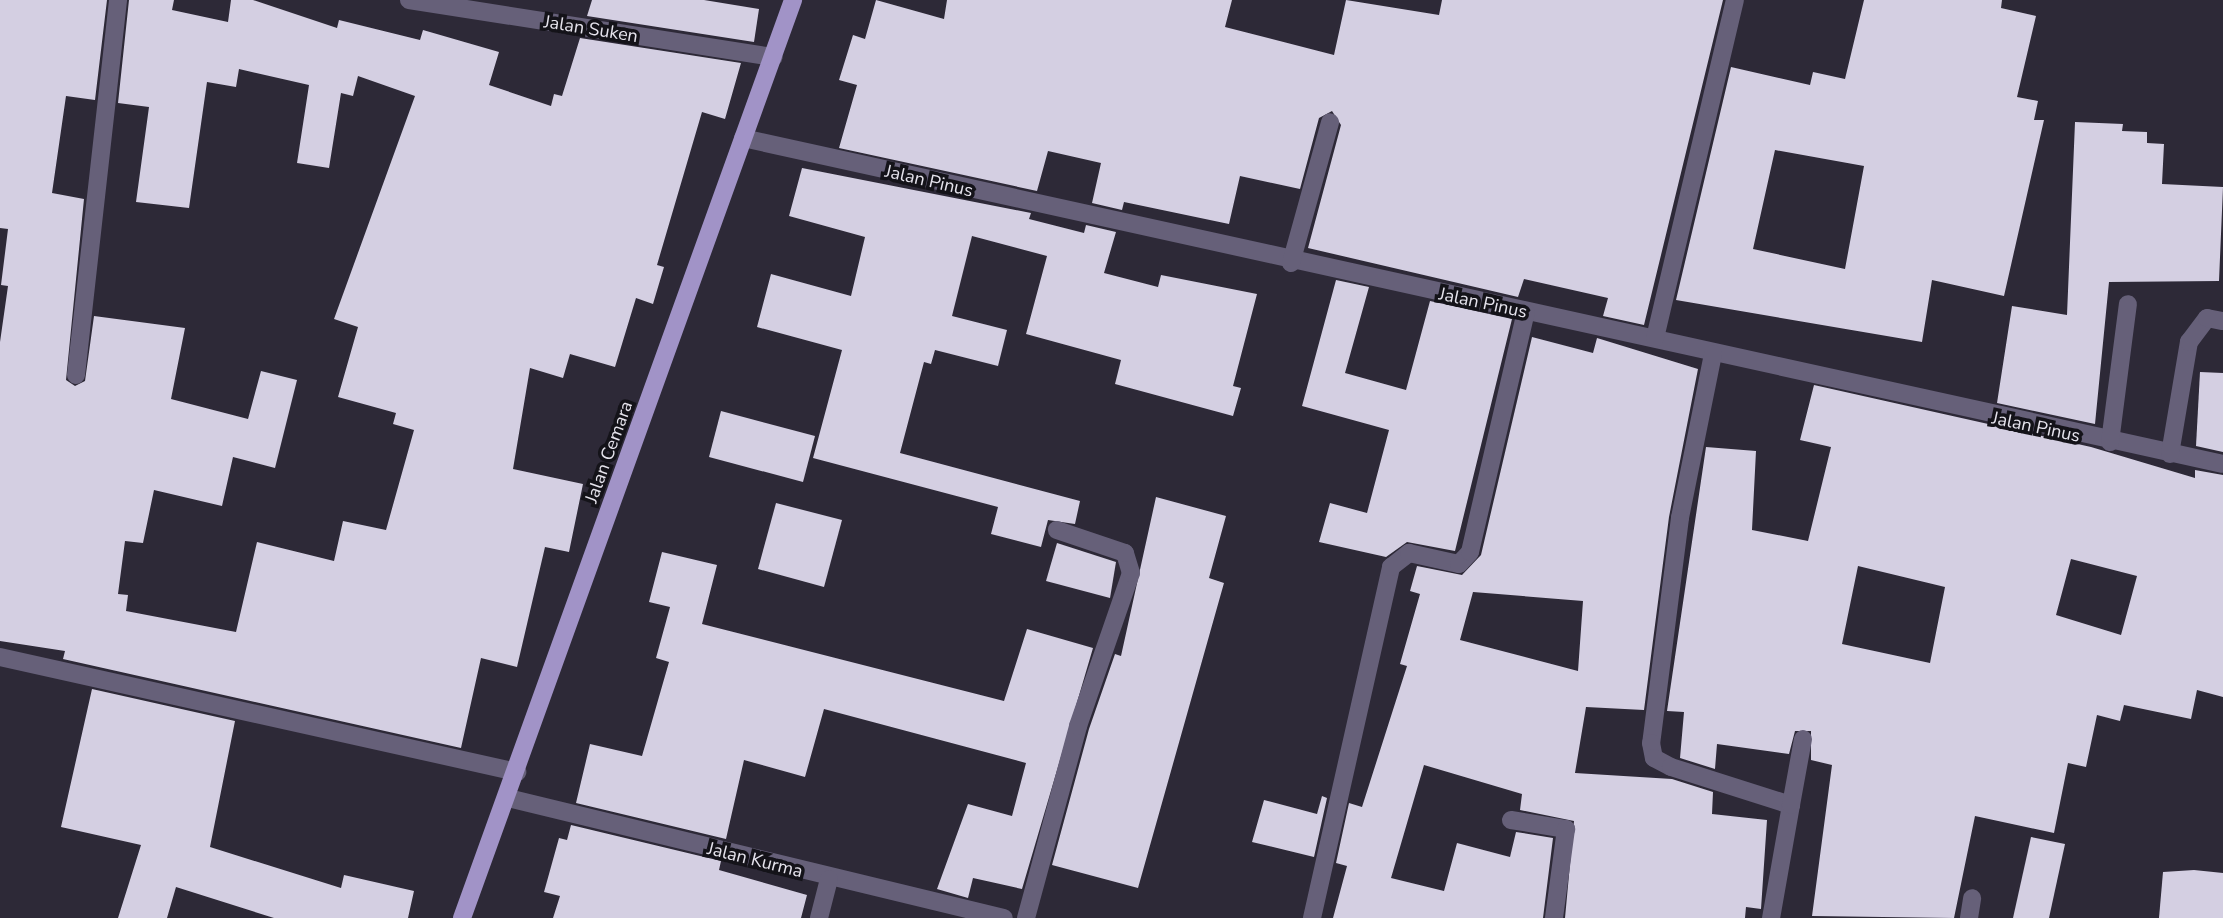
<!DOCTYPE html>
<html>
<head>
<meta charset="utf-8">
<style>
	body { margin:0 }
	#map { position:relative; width:2223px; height:918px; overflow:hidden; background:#2d2937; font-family:"Nunito Sans",sans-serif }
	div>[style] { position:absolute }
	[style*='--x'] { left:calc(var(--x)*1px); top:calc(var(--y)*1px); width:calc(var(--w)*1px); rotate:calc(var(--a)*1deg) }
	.building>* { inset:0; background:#d4cfe2 }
	.minor>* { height:18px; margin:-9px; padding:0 9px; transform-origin:9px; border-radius:9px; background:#666079 }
	.primary>* { height:18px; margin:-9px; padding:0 9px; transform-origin:9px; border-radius:9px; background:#a193c7 }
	span { translate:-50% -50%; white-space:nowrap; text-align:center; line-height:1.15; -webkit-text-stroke:7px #141319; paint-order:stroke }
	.street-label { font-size:18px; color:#e5e3ec }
</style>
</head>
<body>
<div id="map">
	<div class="building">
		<div style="clip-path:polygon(0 0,107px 0,95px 100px,66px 96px,52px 193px,84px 199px,66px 380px,75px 386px,85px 381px,94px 316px,185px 328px,171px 399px,248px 419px,261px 371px,297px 380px,275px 468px,233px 457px,222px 506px,154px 490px,143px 543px,125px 541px,118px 594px,128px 595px,126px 611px,236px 632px,257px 542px,334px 561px,343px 521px,386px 530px,414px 430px,393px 424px,396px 413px,338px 397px,358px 327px,334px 319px,415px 96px,358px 76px,353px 96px,341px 93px,329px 168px,297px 163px,309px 85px,239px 69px,236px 87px,207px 82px,189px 208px,136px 202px,149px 107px,118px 103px,129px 0,174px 0,172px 10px,228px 22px,231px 0,253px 0,337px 28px,339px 20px,420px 40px,423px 30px,499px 52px,489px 85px,551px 106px,554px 94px,562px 96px,580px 38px,741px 63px,725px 119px,702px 112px,657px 265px,664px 267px,653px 304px,636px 298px,615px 367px,570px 354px,563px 378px,530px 368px,513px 469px,583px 484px,569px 552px,545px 547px,517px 667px,481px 658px,461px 748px,63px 659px,65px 651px,0 641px,0 342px,8px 286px,1px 285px,8px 229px,0 228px)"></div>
		<div style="clip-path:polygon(592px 0,704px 0,759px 9px,754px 42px,587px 16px)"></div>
		<div style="clip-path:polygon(876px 0,944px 19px,947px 0,1232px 0,1225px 27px,1334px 55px,1346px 0,1439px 15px,1442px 0,1723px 0,1644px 325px,1603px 316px,1608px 298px,1524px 279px,1518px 297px,1308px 248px,1341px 125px,1332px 111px,1319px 118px,1300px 189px,1240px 176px,1229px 224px,1124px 202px,1122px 210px,1092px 203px,1101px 163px,1048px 151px,1037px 191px,839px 148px,857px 85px,839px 80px,853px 35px,865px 39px)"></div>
		<div style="clip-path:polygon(evenodd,1864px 0,2002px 0,2001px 8px,2036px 16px,2017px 97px,2038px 101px,2034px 120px,2044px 120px,2004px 296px,1932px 280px,1922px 342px,1676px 300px,1731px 67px,1810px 85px,1813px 72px,1845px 79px,1864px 0,1775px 150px,1864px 166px,1845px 269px,1753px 249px,1775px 150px)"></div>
		<div style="clip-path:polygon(2075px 122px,2123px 124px,2122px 131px,2147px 132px,2147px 143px,2164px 144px,2162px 184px,2223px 187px,2219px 281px,2109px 282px,2095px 424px,1997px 403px,2012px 306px,2067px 315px)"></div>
		<div style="clip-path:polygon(802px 168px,1031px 213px,1029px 219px,1084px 233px,1086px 225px,1116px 232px,1104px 273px,1158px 287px,1161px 275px,1257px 294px,1233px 386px,1241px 388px,1233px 416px,1115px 384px,1121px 360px,1026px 334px,1047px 256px,972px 236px,952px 316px,1007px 330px,998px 366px,935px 350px,931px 364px,924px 362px,900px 453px,1080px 501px,1075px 524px,1048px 520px,1041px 547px,991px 534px,998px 507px,813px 458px,842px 350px,757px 327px,771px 274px,851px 296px,865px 237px,789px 216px)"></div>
		<div style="clip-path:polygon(1336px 280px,1369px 287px,1345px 373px,1406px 390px,1430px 301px,1512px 319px,1455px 551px,1407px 542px,1386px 557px,1319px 542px,1330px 503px,1367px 513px,1389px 430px,1302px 406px)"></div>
		<div style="clip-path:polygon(evenodd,1532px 337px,1593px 353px,1597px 338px,1698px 369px,1669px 517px,1644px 710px,1586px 707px,1575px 773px,1672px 779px,1713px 792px,1712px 814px,1767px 820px,1761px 909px,1746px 907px,1745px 918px,1565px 918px,1574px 821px,1520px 810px,1522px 794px,1424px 765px,1391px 878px,1444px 891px,1457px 843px,1510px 857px,1516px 832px,1553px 838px,1543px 918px,1333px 918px,1347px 866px,1336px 863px,1349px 803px,1362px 807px,1407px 666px,1400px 664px,1420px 594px,1410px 591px,1417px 566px,1462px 575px,1481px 555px,1532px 337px,1473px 592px,1583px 601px,1578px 671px,1460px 640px,1473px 592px)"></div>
		<div style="clip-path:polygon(2200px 372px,2223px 373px,2223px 452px,2196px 446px)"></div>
		<div style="clip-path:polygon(evenodd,1814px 385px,2091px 447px,2195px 478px,2195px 470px,2223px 475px,2223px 697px,2197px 690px,2191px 719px,2124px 705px,2120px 721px,2097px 715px,2086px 767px,2068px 763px,2054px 833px,1975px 816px,1954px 918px,1812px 916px,1832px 765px,1811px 760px,1811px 731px,1795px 731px,1789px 754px,1717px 744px,1715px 769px,1680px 758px,1684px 712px,1667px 711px,1706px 447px,1756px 451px,1752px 530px,1808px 541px,1831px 447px,1800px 440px,1814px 385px,2071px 559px,2137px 576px,2121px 635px,2056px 615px,2071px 559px,1814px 385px,1858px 566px,1945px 587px,1930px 663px,1842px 644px,1858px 566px)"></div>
		<div style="clip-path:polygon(721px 411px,815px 436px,803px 482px,709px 457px)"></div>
		<div style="clip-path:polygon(1156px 497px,1226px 516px,1209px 578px,1224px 583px,1138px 888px,1052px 865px,1089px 729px,1115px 654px,1121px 656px)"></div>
		<div style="clip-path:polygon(776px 503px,842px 520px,824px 587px,758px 569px)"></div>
		<div style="clip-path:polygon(1057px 543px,1116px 562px,1110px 598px,1046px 581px)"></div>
		<div style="clip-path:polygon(662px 552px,717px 565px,702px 624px,1004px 701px,1027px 629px,1093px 648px,1022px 889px,973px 878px,968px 898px,937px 889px,968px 804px,1012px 816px,1026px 763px,824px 709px,805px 777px,744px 760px,726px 839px,576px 803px,590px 744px,642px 756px,669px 662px,656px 658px,670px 607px,649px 602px)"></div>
		<div style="clip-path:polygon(92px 689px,235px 721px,210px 847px,341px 888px,344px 875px,414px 891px,408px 918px,274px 918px,176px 887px,167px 918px,118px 918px,141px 845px,61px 827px)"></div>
		<div style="clip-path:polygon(1322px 796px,1327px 798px,1314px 857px,1252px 842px,1264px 800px,1317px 814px)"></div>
		<div style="clip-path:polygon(571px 825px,721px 861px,719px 870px,807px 895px,801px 918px,553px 918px,560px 896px,544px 892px,559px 838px,567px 840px)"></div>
		<div style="clip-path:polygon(2031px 837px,2065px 844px,2049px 918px,2013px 918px)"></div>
		<div style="clip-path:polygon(2194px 870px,2223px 873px,2223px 918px,2159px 918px,2163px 872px)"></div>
	</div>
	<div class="minor">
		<div style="--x:409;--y:0;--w:369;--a:8.9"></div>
		<div style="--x:743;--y:138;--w:1515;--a:12.42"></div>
		<div style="--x:1291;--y:263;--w:146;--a:-74.5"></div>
		<div style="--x:1655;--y:338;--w:347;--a:-76.7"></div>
		<div style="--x:1713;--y:354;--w:167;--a:101.4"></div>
		<div style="--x:1680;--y:518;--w:227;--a:97.3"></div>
		<div style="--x:1651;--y:743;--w:15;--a:79"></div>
		<div style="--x:1654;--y:758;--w:19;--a:28"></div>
		<div style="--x:1671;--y:767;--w:126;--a:17.6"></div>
		<div style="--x:1791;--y:805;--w:115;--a:100"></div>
		<div style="--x:76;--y:375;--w:377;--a:-83.6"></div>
		<div style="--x:2110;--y:442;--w:139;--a:-82.6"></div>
		<div style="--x:2170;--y:454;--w:114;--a:-80.4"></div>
		<div style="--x:2189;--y:342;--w:30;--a:-53"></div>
		<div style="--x:2207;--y:318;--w:16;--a:11"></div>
		<div style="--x:0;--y:657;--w:530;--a:12.54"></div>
		<div style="--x:508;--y:798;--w:510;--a:13.6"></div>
		<div style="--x:1791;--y:805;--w:67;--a:-79.7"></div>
		<div style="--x:1511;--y:820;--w:56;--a:9.3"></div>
		<div style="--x:1566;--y:829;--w:90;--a:97.7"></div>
		<div style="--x:819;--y:918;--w:40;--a:-75.6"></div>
		<div style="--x:1026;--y:918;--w:199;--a:-74.8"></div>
		<div style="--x:1078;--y:726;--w:162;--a:-70.9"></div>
		<div style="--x:1131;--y:573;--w:21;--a:-107"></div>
		<div style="--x:1125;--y:553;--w:72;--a:-161.3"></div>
		<div style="--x:1312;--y:918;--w:360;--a:-77.3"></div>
		<div style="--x:1391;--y:567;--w:23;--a:-38"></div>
		<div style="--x:1409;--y:553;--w:51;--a:12.4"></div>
		<div style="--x:1459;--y:564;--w:16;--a:-47"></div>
		<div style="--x:1470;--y:552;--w:246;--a:-76.9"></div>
		<div style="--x:1969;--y:918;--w:20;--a:-81"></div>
	</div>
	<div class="primary">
		<div style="--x:462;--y:918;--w:976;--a:-70.17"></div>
	</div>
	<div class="street-label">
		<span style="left:591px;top:29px;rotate:9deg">Jalan Suken</span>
		<span style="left:929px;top:181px;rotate:13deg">Jalan Pinus</span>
		<span style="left:1483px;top:303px;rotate:12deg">Jalan Pinus</span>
		<span style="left:2036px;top:427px;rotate:12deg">Jalan Pinus</span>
		<span style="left:609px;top:452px;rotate:-70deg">Jalan Cemara</span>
		<span style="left:755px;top:860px;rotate:14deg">Jalan Kurma</span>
	</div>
</div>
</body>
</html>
